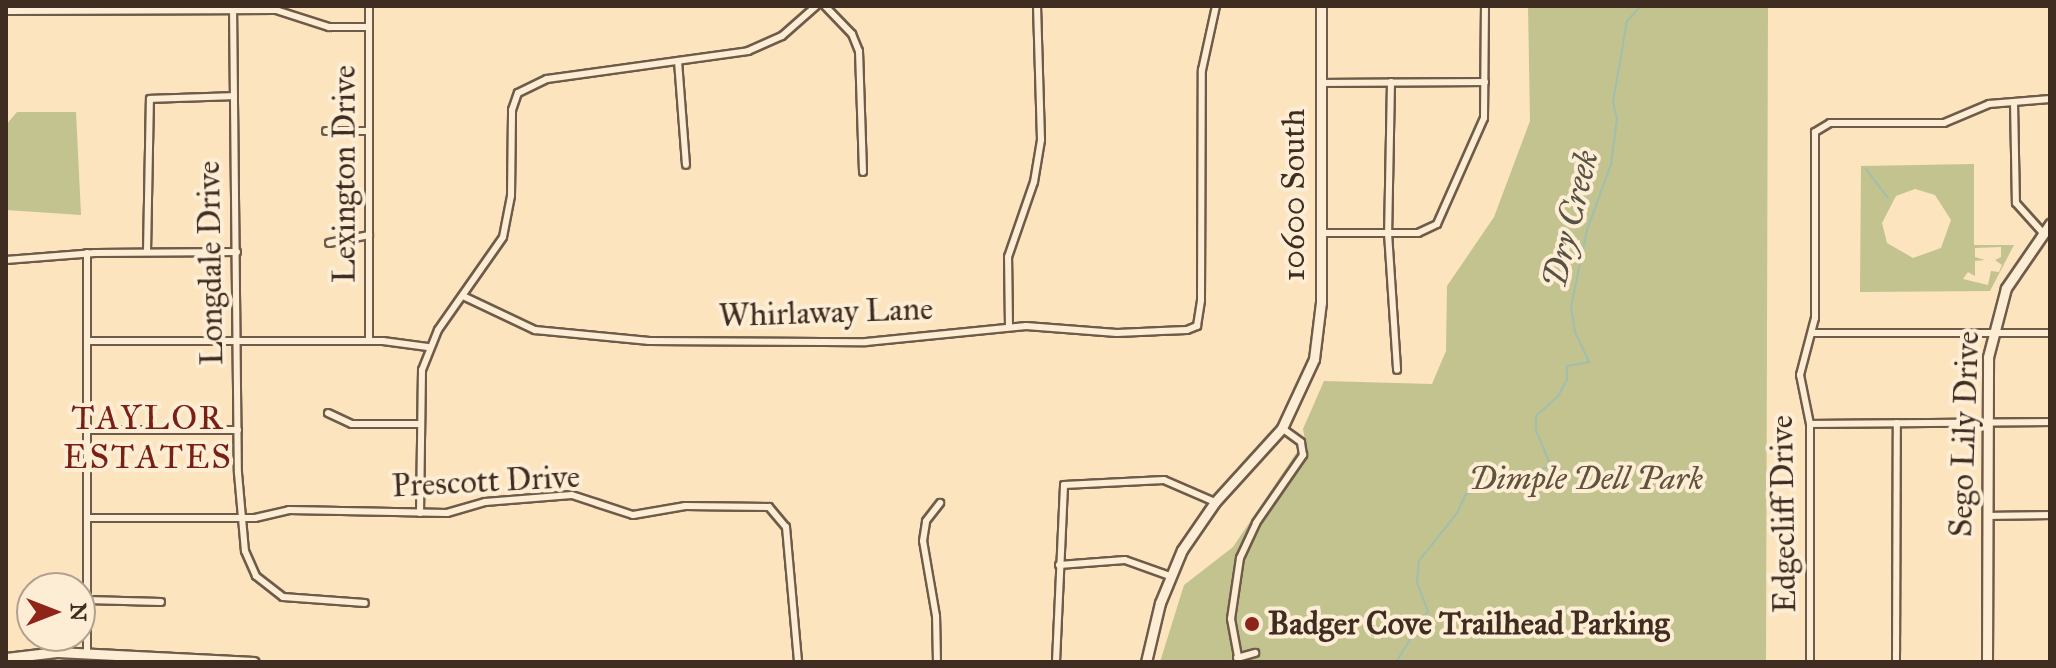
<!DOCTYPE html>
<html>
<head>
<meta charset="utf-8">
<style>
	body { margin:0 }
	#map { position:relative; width:2056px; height:668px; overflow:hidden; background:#fce4be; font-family:"IM FELL Great Primer",serif }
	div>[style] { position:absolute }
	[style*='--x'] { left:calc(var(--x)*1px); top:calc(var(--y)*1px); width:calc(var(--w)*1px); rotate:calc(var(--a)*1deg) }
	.green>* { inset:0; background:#c2c38f }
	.stream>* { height:2px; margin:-1px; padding:0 1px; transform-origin:1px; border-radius:1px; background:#a0bfae }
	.roads { filter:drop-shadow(2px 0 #6f5b49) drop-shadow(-2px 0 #6f5b49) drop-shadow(0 2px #6f5b49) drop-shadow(0 -2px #6f5b49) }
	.street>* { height:6px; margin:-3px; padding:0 3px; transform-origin:3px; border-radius:3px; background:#fdedd5 }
	.secondary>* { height:9px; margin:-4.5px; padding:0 4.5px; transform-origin:4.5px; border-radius:4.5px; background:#fdedd5 }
	.dots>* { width:22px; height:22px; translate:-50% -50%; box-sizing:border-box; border:4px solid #fdedd5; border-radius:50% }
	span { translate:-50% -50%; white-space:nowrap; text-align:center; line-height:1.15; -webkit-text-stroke:8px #fdedd5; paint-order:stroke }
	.street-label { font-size:32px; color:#402d22 }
	.park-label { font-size:32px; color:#60523d; font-style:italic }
	.poi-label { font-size:32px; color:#402d22; font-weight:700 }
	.left { translate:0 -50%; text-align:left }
	.water-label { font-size:34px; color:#585245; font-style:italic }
	.neighbourhood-label { font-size:34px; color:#7a1f14; letter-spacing:2px }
	.frame { position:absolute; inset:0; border:8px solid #402d22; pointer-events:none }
	.north { position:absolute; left:16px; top:572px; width:80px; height:80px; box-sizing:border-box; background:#fdedd5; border:2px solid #b1a08d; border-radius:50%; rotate:90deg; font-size:22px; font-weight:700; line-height:32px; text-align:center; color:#402d22 }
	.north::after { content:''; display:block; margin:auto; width:28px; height:36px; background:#8f2418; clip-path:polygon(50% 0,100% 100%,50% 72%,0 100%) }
</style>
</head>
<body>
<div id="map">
	<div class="green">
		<div style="clip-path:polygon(1528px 6px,1768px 6px,1766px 662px,1160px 662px,1184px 585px,1233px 547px,1305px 440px,1303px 429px,1324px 381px,1432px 384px,1446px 351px,1447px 286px,1494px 217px,1530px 121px)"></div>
		<div style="clip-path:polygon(17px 112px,76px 112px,81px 215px,6px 210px,6px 125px)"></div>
		<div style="clip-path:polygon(evenodd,1974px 164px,1974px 245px,2014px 245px,1990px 291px,1860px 292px,1861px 166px,1974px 164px,1915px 189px,1935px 195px,1951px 220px,1941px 248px,1913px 258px,1887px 243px,1882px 223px,1896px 196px,1915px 189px,1974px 164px,2001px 247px,2001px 257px,1995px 260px,2002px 265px,1999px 272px,1991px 271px,1988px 285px,1963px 279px,1968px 272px,1975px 276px,1975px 261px,1985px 260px,1975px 257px,1975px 248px,2001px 247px)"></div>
	</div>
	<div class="stream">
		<div style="--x:1866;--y:169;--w:36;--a:53"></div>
		<div style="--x:1396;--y:662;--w:60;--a:-57.9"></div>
		<div style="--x:1428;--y:611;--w:31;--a:-111"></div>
		<div style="--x:1417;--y:582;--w:21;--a:-85"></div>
		<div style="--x:1419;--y:561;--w:61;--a:-51.6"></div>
		<div style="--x:1457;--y:513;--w:21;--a:-65"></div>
		<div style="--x:1466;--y:494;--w:89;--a:-18.2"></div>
		<div style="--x:1551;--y:466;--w:39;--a:-113"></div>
		<div style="--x:1536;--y:430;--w:14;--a:-90"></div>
		<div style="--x:1536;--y:416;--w:30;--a:-42"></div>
		<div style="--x:1558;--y:396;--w:18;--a:-61"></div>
		<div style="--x:1567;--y:380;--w:14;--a:-90"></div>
		<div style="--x:1567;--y:366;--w:22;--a:-10"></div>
		<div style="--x:1589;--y:362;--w:33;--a:-115"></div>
		<div style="--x:1575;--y:332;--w:25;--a:-99"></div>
		<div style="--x:1571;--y:307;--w:79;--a:-78.3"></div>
		<div style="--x:1587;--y:230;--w:70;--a:-70"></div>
		<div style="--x:1611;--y:164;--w:45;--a:-82.4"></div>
		<div style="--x:1617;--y:119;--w:17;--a:-103"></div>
		<div style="--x:1613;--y:102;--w:82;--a:-80.2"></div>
		<div style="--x:1627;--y:21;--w:21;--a:-47"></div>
	</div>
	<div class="roads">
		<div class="street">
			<div style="--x:233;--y:6;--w:467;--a:89.4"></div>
			<div style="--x:238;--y:473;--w:78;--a:84.9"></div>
			<div style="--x:245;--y:551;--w:27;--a:66"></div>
			<div style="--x:256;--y:576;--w:34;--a:38"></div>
			<div style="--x:283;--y:597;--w:82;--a:4.2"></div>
			<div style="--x:825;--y:6;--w:39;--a:46"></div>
			<div style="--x:852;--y:34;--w:18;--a:68"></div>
			<div style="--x:859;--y:51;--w:121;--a:88.1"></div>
			<div style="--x:6;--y:11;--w:270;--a:-0.2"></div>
			<div style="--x:276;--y:10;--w:56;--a:17.8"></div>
			<div style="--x:329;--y:27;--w:40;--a:0"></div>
			<div style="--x:678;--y:61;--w:104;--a:85.6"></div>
			<div style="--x:1391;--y:82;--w:151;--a:91.1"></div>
			<div style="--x:1388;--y:233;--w:137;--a:86.2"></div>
			<div style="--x:1320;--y:83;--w:165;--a:-0.3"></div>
			<div style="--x:2014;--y:102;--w:101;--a:88.9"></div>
			<div style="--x:2016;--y:203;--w:39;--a:48"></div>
			<div style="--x:326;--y:131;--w:43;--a:0"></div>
			<div style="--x:1320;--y:233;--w:98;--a:0"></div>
			<div style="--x:1418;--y:233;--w:21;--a:-25"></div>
			<div style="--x:1437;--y:224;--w:116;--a:-66.1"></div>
			<div style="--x:1484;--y:118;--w:112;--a:-89.5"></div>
			<div style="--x:329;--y:243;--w:41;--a:-11.3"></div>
			<div style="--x:147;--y:252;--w:153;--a:-88.9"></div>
			<div style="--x:150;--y:99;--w:84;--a:-2"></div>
			<div style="--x:6;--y:260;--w:89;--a:-4.5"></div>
			<div style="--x:95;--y:253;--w:142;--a:-0.4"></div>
			<div style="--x:463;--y:296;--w:80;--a:25.3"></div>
			<div style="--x:535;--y:330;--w:115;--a:5.5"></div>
			<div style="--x:649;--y:341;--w:217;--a:0.3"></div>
			<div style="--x:866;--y:342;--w:161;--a:-5.7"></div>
			<div style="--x:1026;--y:326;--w:91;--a:4.4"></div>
			<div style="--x:1117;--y:333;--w:70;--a:-2.5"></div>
			<div style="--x:1187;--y:330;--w:11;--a:-22"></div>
			<div style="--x:1197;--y:326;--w:26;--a:-81"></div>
			<div style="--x:1201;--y:300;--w:230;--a:-89.8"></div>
			<div style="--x:1202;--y:70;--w:66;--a:-77.7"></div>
			<div style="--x:1009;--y:326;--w:69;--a:-90.8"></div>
			<div style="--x:1008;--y:257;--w:79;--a:-70.9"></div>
			<div style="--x:1034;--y:182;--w:43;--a:-80.5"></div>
			<div style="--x:1041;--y:140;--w:134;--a:-91.7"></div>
			<div style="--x:1813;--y:333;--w:237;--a:0"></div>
			<div style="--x:87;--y:341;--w:296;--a:0"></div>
			<div style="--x:383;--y:341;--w:45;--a:7.6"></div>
			<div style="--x:369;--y:341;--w:335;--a:-90"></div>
			<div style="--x:328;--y:413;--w:26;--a:25"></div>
			<div style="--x:352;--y:424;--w:68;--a:0"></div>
			<div style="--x:1810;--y:424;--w:240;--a:-0.5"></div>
			<div style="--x:87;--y:430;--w:151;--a:0"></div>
			<div style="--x:420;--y:513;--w:143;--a:-89.2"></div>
			<div style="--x:422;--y:370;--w:43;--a:-68.2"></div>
			<div style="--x:438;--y:330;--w:113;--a:-55"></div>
			<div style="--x:503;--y:237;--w:42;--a:-79"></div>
			<div style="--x:511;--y:196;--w:86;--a:-89.3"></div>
			<div style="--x:512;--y:110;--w:18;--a:-71"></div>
			<div style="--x:518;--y:93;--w:32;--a:-26"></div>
			<div style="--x:547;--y:79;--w:203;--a:-7.9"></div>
			<div style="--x:748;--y:51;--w:37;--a:-24"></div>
			<div style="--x:782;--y:36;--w:45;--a:-41.4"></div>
			<div style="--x:1987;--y:516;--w:63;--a:-0.9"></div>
			<div style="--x:87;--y:518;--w:168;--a:0"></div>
			<div style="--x:255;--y:518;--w:35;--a:-13"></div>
			<div style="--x:289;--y:510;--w:158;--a:1.1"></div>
			<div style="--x:447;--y:513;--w:40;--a:-16"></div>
			<div style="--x:485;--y:502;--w:87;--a:-4.6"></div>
			<div style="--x:572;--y:495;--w:64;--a:18.2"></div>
			<div style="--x:633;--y:515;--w:53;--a:-9.8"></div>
			<div style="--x:685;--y:506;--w:84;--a:0.7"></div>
			<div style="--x:769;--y:507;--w:26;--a:50"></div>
			<div style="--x:786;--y:527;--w:136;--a:84.9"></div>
			<div style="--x:1059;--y:565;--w:66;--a:-4.3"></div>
			<div style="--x:1125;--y:560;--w:48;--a:19.6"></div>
			<div style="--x:87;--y:600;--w:74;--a:1.5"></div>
			<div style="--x:87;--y:653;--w:400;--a:-90"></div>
			<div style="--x:1237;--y:658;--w:19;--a:-16"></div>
			<div style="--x:937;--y:662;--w:46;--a:-91.2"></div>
			<div style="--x:936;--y:616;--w:76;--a:-99.8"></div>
			<div style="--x:923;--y:541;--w:20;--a:-81"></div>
			<div style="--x:926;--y:521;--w:23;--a:-52"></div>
			<div style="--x:1056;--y:662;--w:177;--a:-87.4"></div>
			<div style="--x:1064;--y:485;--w:100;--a:-2.9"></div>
			<div style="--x:1164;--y:480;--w:56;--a:23.3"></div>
			<div style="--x:1239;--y:662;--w:44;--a:-100.5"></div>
			<div style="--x:1231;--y:619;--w:62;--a:-81.6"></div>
			<div style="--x:1240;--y:558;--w:38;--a:-65"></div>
			<div style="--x:1256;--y:523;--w:83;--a:-55.3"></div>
			<div style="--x:1303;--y:455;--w:13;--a:-99"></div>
			<div style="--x:1301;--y:442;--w:24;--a:-144"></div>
			<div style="--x:1810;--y:662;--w:238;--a:-90"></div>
			<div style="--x:1810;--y:424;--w:50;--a:-101.5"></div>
			<div style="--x:1800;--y:375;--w:59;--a:-75.3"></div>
			<div style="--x:1815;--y:318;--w:186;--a:-90"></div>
			<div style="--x:1815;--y:132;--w:17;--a:-31"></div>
			<div style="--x:1830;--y:123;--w:114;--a:0"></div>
			<div style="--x:1944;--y:123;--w:49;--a:-22.9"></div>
			<div style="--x:1989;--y:104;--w:61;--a:-4.7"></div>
			<div style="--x:1896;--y:662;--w:239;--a:-89.8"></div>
		</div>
		<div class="secondary">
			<div style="--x:6;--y:658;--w:51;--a:-6.7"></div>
			<div style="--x:57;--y:652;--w:197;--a:2.9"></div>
			<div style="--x:1146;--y:662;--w:61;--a:-76.7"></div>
			<div style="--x:1160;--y:603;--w:57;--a:-67.5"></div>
			<div style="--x:1182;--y:550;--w:58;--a:-55.5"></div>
			<div style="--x:1215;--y:502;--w:100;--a:-47.8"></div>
			<div style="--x:1282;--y:428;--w:76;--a:-65.1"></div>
			<div style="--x:1314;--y:359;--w:57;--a:-83"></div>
			<div style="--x:1321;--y:302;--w:296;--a:-90"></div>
			<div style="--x:1987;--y:662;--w:305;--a:-89.8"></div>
			<div style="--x:1988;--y:357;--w:71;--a:-75.4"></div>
			<div style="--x:2006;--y:288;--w:78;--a:-55.5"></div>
		</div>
	</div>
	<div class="dots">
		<div style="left:1252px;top:624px;background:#8f2418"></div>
	</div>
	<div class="street-label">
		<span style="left:345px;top:174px;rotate:-90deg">Lexington Drive</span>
		<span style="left:1294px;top:195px;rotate:-90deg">10600 South</span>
		<span style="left:211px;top:263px;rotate:-91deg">Longdale Drive</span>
		<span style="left:826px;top:313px;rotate:-2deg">Whirlaway Lane</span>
		<span style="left:1965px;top:434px;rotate:-88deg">Sego Lily Drive</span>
		<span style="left:486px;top:482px;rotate:-3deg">Prescott Drive</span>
		<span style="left:1784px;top:514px;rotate:-91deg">Edgecliff Drive</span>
	</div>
	<div class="park-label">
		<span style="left:1586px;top:479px">Dimple Dell Park</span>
	</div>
	<div class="poi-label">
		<span class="left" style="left:1268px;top:624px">Badger Cove Trailhead Parking</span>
	</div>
	<div class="water-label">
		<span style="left:1570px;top:219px;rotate:-76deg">Dry Creek</span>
	</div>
	<div class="neighbourhood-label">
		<span style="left:148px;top:437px">TAYLOR<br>ESTATES</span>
	</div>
	<div class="frame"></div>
	<div class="north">N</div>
</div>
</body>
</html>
